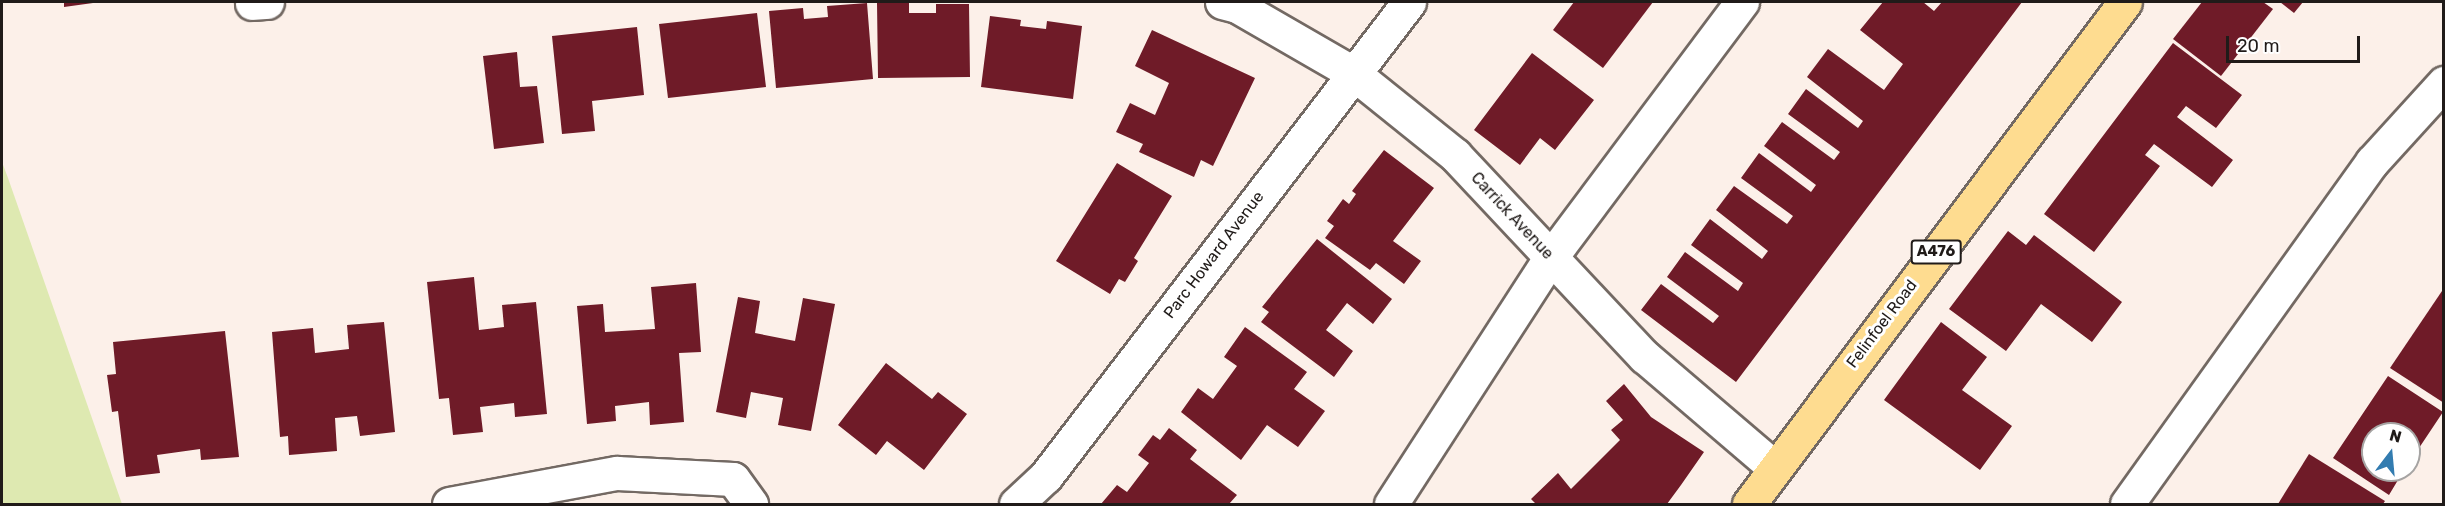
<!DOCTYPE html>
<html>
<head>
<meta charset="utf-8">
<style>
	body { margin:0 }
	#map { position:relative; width:2445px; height:506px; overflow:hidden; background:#fcf0e9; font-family:Rubik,sans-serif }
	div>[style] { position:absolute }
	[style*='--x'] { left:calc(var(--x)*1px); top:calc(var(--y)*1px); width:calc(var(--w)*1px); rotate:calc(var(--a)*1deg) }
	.green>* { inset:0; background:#dee9b1 }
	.building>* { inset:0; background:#6f1b28 }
	.roads { filter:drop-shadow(2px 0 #736963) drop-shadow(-2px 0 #736963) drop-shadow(0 2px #736963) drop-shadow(0 -2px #736963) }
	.minor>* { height:33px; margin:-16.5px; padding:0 16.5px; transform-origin:16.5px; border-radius:16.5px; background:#fff }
	.major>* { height:33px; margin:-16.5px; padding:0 16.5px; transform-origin:16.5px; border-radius:16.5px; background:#fedc90 }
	span { translate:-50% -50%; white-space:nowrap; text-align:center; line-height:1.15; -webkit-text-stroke:6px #fff; paint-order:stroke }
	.shield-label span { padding:2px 4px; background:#fff; border:2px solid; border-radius:4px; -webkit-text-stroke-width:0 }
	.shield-label { font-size:15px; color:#201b19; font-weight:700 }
	.street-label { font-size:16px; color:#201b19 }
	.frame { position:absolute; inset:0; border:3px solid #201b19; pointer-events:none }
	.north { position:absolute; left:2361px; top:422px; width:60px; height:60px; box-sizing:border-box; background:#fff; border:2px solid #a6a4a3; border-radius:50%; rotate:16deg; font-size:16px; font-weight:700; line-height:24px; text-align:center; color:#201b19 }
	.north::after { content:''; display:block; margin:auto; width:21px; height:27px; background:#337cb0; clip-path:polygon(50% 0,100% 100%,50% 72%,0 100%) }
	.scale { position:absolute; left:2226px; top:36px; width:134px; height:27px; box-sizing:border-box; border:3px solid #201b19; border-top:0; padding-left:8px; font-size:18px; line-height:21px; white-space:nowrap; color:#201b19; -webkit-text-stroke:4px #fff; paint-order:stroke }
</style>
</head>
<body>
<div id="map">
	<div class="green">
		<div style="clip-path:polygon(2px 162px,8px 178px,122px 504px,2px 504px)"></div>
	</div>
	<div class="building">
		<div style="clip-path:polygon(64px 2px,93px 2px,93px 3px,64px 7px)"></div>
		<div style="clip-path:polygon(1574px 2px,1653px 2px,1603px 68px,1553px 30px)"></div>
		<div style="clip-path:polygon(1883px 2px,1923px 2px,1934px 11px,1942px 2px,2022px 2px,1736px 382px,1641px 310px,1661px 284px,1713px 323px,1719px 316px,1667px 277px,1685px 252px,1738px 291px,1743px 283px,1691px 245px,1710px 219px,1762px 259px,1768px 251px,1716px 210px,1734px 186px,1787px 224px,1793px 216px,1741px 178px,1759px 153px,1811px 192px,1816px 185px,1764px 146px,1782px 122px,1834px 160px,1840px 152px,1788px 114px,1806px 89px,1858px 128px,1863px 121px,1807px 77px,1828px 49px,1884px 90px,1903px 64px,1860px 30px)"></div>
		<div style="clip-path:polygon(2202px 2px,2263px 2px,2273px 9px,2221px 76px,2173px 39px)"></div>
		<div style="clip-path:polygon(2280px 2px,2303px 2px,2294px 13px)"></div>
		<div style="clip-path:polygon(867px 3px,873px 79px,776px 88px,769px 11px,803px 8px,804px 19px,828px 17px,827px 6px)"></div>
		<div style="clip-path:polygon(877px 3px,909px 3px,909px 13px,936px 13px,936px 4px,969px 4px,970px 77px,878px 78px)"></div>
		<div style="clip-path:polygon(757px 13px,766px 87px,668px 98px,659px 24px)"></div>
		<div style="clip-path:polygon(990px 16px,1021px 20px,1020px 26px,1046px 29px,1047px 21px,1082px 26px,1073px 99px,981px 87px)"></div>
		<div style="clip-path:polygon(637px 27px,644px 95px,592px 101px,595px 131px,562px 134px,552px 36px)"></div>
		<div style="clip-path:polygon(1152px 30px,1255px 78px,1213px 166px,1201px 160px,1194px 177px,1139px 152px,1143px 144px,1116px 132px,1130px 103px,1155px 115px,1169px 83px,1135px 66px)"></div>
		<div style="clip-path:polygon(2173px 43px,2242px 95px,2216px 128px,2186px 106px,2177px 117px,2233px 160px,2212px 187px,2154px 144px,2145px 155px,2160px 166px,2094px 252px,2044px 214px)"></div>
		<div style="clip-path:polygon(517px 52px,520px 87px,537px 86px,544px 143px,494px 149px,483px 56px)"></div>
		<div style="clip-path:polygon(1532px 53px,1594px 100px,1555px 150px,1540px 138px,1520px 165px,1474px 130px)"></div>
		<div style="clip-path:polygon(1384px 150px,1434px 188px,1393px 241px,1421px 261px,1404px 284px,1376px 263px,1370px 270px,1325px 238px,1334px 226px,1327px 221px,1343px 199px,1349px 204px,1356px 194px,1352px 191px)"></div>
		<div style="clip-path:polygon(1117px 163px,1172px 196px,1134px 258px,1138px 261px,1125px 282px,1119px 279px,1110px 294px,1056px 261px)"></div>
		<div style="clip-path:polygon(2008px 231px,2026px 245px,2034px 235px,2122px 302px,2092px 342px,2041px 304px,2006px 351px,1949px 309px)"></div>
		<div style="clip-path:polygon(1317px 239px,1392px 299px,1373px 324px,1347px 303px,1326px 330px,1353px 351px,1334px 377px,1261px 322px,1269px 312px,1262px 307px)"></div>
		<div style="clip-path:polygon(474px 277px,479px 330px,504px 327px,502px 305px,536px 302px,547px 414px,515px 417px,514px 403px,480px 407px,483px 432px,453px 435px,449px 398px,439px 399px,427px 282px)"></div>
		<div style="clip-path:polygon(696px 283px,701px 352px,679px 353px,684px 422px,650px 425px,649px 402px,615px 406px,616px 421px,587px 424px,577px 306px,603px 304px,605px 332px,655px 329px,651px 287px)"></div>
		<div style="clip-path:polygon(2444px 288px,2444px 403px,2390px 368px)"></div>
		<div style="clip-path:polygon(738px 297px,760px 301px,755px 333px,795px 341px,803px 298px,835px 304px,811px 431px,778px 425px,783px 398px,751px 392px,746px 418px,716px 412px)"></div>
		<div style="clip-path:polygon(384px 322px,395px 432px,360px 436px,357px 416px,335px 418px,337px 451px,289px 455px,288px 436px,280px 437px,272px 332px,313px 328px,315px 353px,349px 349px,347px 325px)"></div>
		<div style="clip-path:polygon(1941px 322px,1987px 357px,1962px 390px,2012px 426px,1980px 470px,1884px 400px)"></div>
		<div style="clip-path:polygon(1245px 327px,1307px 372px,1294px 389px,1325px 411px,1298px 447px,1267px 425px,1241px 460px,1181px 412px,1198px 388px,1213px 399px,1237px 366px,1224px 357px)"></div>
		<div style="clip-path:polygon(225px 331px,239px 457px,201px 460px,200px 449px,157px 455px,160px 473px,126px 477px,118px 411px,112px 412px,107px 375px,116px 374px,113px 342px)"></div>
		<div style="clip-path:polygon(886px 363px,932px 399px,938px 392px,967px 414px,924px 470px,887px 441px,876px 455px,838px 425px)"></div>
		<div style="clip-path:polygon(2388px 376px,2443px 412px,2409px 463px,2409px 434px,2373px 434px,2373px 470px,2404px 470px,2389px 495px,2333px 458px)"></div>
		<div style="clip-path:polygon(1624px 384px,1651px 417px,1704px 452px,1681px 485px,1667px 504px,1536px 504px,1531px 499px,1558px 473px,1571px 489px,1620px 440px,1611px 430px,1623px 420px,1606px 401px)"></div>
		<div style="clip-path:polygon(1169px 428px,1197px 450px,1190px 459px,1237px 495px,1229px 504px,1101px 504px,1117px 485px,1127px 492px,1149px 463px,1138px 455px,1153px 435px,1160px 440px)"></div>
		<div style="clip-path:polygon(2309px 454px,2385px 501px,2383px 504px,2278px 504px)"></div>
	</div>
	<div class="roads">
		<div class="minor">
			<div style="--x:1222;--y:2;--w:16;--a:15"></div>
			<div style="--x:1237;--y:6;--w:134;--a:30"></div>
			<div style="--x:1353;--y:73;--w:131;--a:38.8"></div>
			<div style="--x:1455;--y:155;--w:277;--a:46.8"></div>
			<div style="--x:1645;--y:357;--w:170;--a:40.5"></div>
			<div style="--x:252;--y:3;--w:15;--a:-4"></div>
			<div style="--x:449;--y:504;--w:171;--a:-10.5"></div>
			<div style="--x:617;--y:473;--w:116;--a:3"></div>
			<div style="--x:733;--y:479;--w:31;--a:54"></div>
			<div style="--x:1016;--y:504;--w:41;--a:-43"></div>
			<div style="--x:1046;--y:476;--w:597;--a:-52.55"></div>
			<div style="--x:1391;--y:504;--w:294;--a:-57.1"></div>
			<div style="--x:1551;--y:257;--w:319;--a:-53.2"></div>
			<div style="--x:2127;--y:504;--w:421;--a:-54.4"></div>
			<div style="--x:2372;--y:162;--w:107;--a:-47.7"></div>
		</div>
		<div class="major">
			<div style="--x:1749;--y:504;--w:627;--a:-53.17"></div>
		</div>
	</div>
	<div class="shield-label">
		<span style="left:1936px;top:252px">A476</span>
	</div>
	<div class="street-label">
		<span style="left:1512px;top:216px;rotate:47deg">Carrick Avenue</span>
		<span style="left:1214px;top:255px;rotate:-53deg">Parc Howard Avenue</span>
		<span style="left:1882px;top:324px;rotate:-53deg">Felinfoel Road</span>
	</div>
	<div class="frame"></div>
	<div class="north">N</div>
	<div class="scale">20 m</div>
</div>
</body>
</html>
